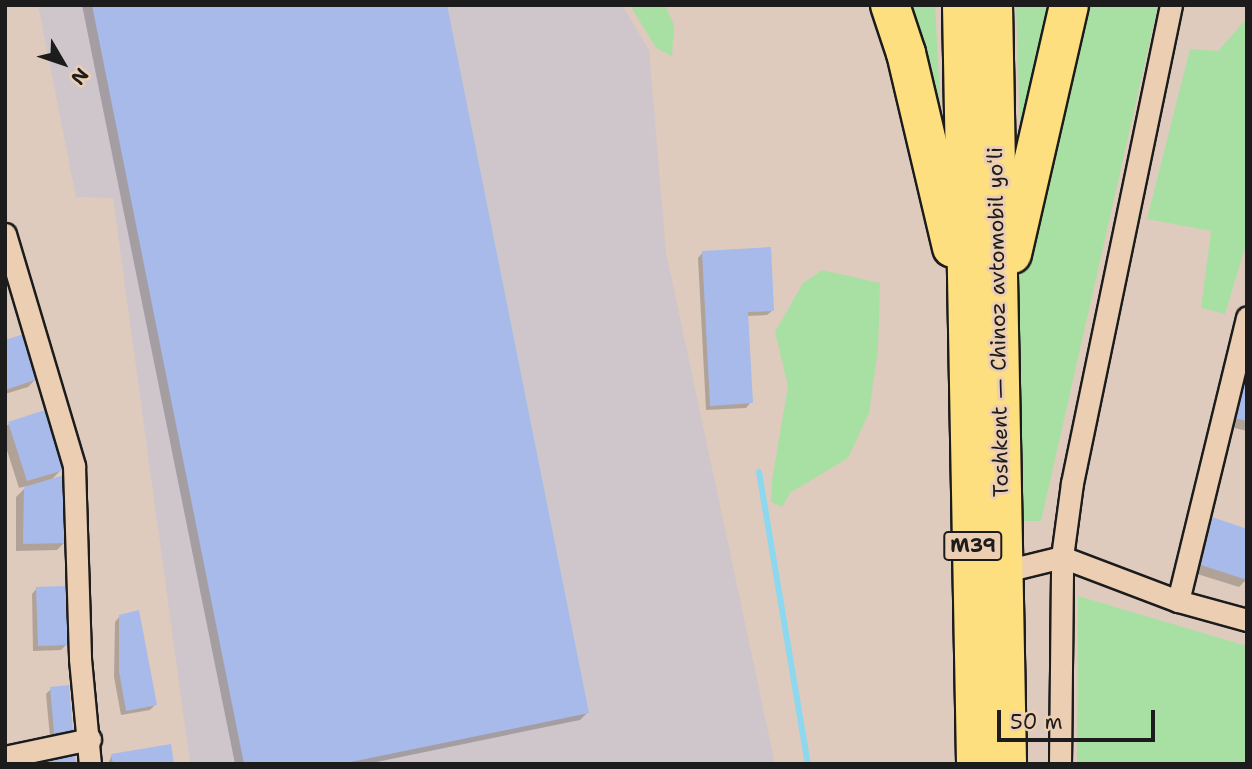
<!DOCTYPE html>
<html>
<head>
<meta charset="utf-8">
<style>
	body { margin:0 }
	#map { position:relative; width:1252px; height:769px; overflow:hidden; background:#decbbe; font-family:"Shantell Sans",sans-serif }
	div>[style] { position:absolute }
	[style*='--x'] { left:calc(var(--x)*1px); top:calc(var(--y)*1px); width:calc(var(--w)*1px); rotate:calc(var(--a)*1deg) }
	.built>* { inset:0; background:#cec6cb }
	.green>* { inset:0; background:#a8e0a4 }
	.shadow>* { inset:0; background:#0003 }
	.stream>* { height:6px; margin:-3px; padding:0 3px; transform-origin:3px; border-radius:3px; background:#8ed8ef }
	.building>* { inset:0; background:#a8bae9 }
	.roads { filter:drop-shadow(2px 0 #1c1c1c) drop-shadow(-2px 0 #1c1c1c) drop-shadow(0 2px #1c1c1c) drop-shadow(0 -2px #1c1c1c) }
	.street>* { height:21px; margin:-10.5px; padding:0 10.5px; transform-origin:10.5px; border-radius:10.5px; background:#eccfb3 }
	.highway>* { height:38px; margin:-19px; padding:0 19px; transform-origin:19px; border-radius:19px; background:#fedf80 }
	span { translate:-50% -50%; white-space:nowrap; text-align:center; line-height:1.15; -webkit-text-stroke:6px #eccfb3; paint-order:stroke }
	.shield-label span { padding:2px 5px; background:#eccfb3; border:2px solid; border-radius:5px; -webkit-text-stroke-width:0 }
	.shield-label { font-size:19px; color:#1c1c1c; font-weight:700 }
	.street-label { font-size:21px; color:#1c1c1c }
	.frame { position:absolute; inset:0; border:7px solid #1c1c1c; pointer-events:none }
	.north { position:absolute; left:28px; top:28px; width:70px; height:70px; -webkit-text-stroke:5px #eccfb3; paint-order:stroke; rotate:129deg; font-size:19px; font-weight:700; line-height:28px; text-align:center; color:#1c1c1c }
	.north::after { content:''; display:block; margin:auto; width:24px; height:32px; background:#1c1c1c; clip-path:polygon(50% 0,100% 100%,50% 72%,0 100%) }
	.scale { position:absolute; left:997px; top:710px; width:158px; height:32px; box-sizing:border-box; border:4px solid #1c1c1c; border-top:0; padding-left:9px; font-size:21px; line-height:24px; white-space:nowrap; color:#1c1c1c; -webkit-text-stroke:5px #eccfb3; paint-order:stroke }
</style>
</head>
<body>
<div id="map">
	<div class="built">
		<div style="clip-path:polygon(38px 5px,622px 5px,649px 50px,666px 252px,775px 764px,190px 764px,113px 198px,76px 197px)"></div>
	</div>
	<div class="green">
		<div style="clip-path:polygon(630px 5px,665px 5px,674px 25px,672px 56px,656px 48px)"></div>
		<div style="clip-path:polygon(908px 5px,935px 5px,944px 171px)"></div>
		<div style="clip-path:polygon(1016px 5px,1058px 5px,1022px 190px)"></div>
		<div style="clip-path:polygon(1081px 5px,1158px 5px,1041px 521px,1023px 521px,1017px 286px)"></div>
		<div style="clip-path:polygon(1247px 18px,1247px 241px,1225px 314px,1201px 308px,1211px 231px,1147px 219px,1190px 49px,1218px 51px)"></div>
		<div style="clip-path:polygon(822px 270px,880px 283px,878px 350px,869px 413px,848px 458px,790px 493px,782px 507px,771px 502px,772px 480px,788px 386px,775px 332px,803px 283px)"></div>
		<div style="clip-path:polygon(1078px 596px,1247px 646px,1247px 764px,1077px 764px)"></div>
	</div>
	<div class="shadow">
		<div style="clip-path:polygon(82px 5px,445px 5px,588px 712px,580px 720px,367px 764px,235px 764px)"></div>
		<div style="clip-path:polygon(703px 252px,773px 310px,767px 315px,746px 316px,751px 402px,746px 408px,706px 410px,698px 258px)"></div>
		<div style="clip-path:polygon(5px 342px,36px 379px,28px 387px,5px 394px)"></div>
		<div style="clip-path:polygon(1247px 343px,1247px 431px,1227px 426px)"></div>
		<div style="clip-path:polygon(9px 424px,62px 469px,50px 481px,65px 542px,57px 550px,16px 551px,16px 497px,27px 486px,19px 488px,5px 444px,5px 427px)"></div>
		<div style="clip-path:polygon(1212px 519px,1247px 579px,1239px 587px,1194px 573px,1204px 527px)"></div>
		<div style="clip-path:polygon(37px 588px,66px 645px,61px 650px,33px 651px,32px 594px)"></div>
		<div style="clip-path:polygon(120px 616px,155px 705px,150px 710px,121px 715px,114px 677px,115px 622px)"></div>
		<div style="clip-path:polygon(51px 689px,71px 731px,66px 736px,50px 737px,46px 694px)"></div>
		<div style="clip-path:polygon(112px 755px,172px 764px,108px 764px)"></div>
	</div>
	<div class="stream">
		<div style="--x:759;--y:472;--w:296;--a:80.5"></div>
	</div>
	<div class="building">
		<div style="clip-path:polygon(92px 5px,447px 5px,589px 713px,341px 764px,244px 764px)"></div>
		<div style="clip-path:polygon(771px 247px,774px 311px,748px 312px,753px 403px,710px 406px,702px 251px)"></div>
		<div style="clip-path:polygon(24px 334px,38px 379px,5px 390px,5px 340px)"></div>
		<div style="clip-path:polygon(1246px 367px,1247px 368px,1247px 421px,1234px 418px)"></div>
		<div style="clip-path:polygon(45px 410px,64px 470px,27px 481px,8px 422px)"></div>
		<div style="clip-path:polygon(64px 475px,67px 543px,23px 544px,24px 487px)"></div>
		<div style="clip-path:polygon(1212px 517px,1247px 529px,1247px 580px,1201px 565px)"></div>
		<div style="clip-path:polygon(66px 586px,68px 645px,38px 646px,36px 587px)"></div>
		<div style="clip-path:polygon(139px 610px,157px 705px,126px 711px,119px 671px,119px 615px)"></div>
		<div style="clip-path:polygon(69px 685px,73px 731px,54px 733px,50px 687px)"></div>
		<div style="clip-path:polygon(171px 744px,174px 764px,113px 764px,111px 754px)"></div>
		<div style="clip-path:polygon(75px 755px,76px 764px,38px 764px,38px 759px)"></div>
	</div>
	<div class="roads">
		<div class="street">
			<div style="--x:5;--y:234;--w:242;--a:73.4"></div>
			<div style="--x:74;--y:466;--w:193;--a:88.2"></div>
			<div style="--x:80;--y:659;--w:105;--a:84.6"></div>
			<div style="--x:1001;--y:572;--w:63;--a:-13.8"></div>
			<div style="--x:1062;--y:557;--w:124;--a:20.8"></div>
			<div style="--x:1178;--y:601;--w:72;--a:15.4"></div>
			<div style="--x:1178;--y:601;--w:292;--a:-76.3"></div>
			<div style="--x:5;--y:757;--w:87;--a:-12"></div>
			<div style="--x:1060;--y:764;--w:207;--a:-89.4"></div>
			<div style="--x:1062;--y:557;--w:75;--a:-82.3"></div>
			<div style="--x:1072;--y:483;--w:488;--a:-78.3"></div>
		</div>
		<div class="highway">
			<div style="--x:890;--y:5;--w:51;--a:71.6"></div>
			<div style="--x:906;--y:53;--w:200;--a:76.7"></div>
			<div style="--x:962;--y:5;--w:759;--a:88.94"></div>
			<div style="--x:993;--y:5;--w:759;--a:88.94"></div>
			<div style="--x:1012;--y:254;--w:255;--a:-77.1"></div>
		</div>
	</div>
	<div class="shield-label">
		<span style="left:973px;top:546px">M39</span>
	</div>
	<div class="street-label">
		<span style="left:998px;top:322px;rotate:-91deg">Toshkent — Chinoz avtomobil yoʻli</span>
	</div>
	<div class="frame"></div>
	<div class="north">N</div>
	<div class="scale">50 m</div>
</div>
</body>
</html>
